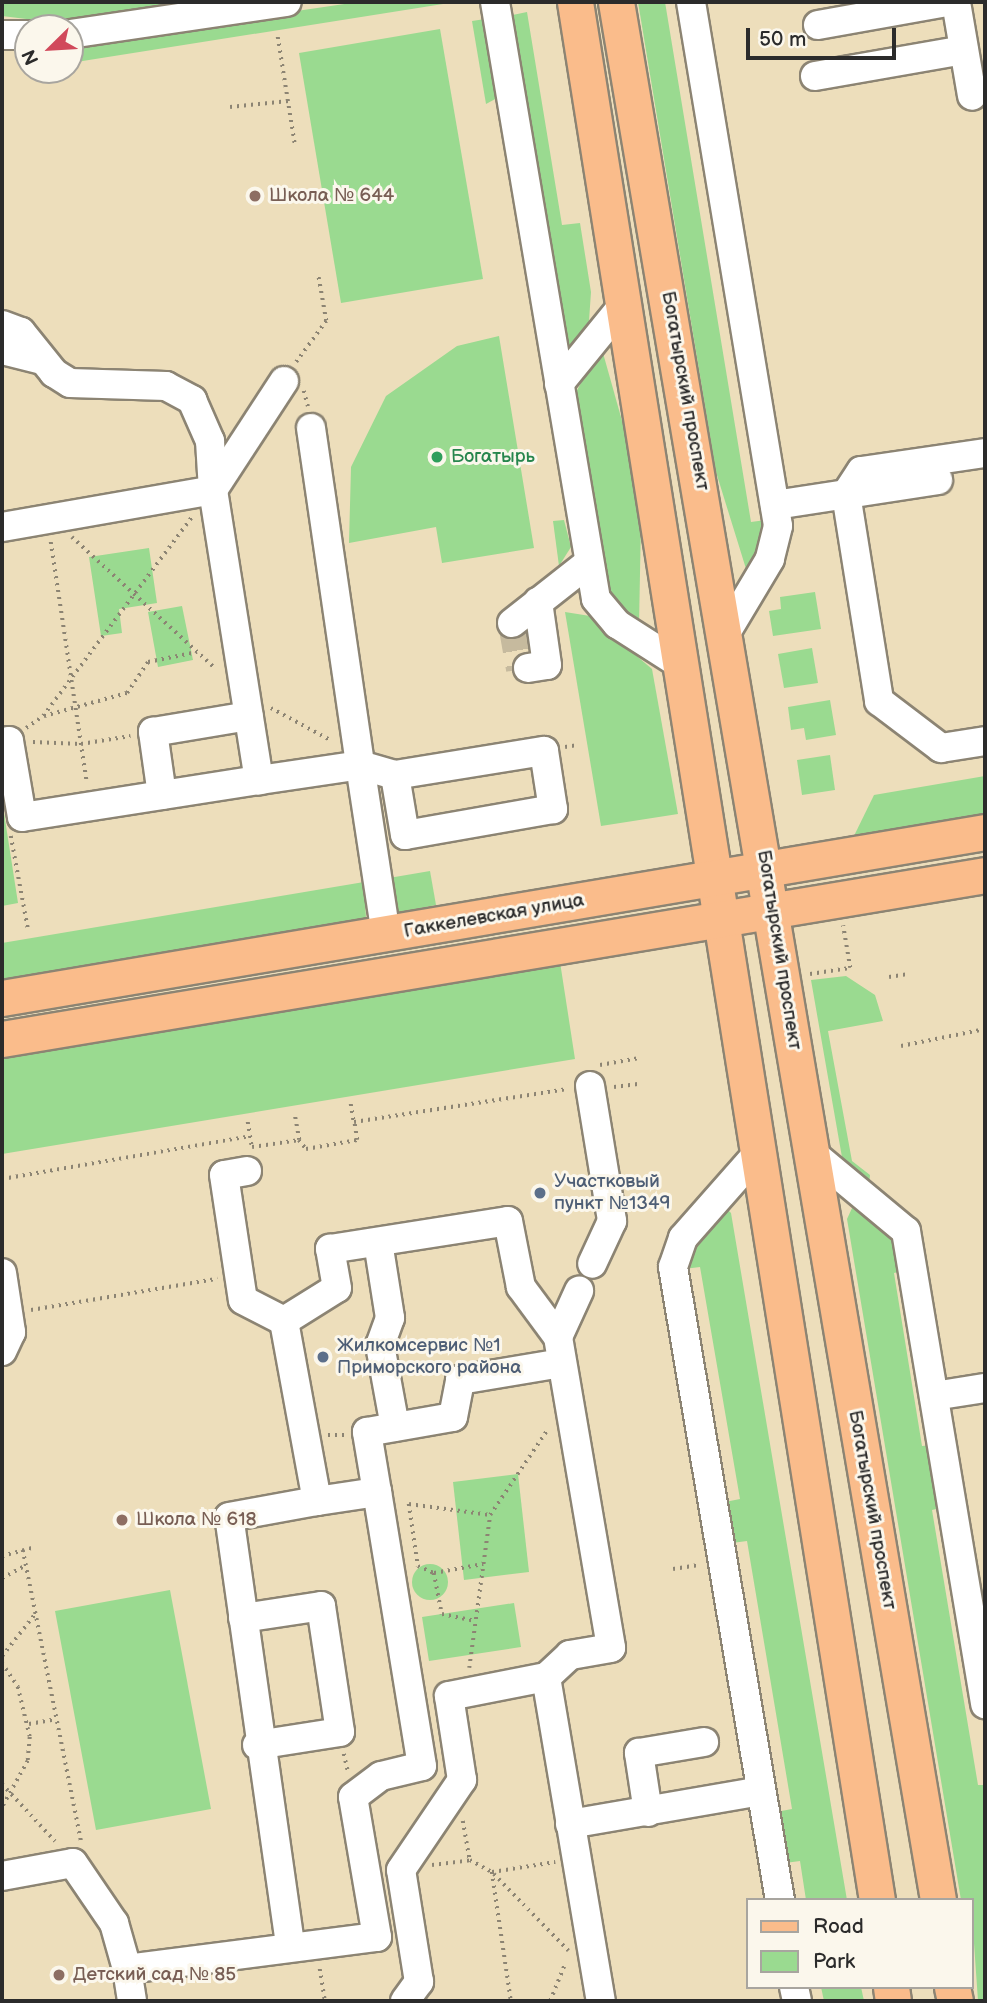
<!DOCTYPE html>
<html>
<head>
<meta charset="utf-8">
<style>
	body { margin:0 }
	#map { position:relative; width:987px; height:2003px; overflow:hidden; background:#eddebb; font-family:"Balsamiq Sans",sans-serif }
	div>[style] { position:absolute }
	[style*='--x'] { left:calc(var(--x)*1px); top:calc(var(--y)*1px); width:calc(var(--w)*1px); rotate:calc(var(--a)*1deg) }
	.green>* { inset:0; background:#9ada90 }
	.round { border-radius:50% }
	.minor-tunnel>* { height:28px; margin-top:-14px; transform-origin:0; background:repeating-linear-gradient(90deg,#c6ba9e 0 28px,transparent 0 42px) }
	.path>* { height:3.5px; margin-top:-1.75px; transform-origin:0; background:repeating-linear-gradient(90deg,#8c8473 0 2px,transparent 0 7px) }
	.roads { filter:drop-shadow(2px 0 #8c8473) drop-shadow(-2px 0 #8c8473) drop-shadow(0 2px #8c8473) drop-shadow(0 -2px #8c8473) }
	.minor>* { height:28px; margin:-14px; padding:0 14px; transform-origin:14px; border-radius:14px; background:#fff }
	.major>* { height:35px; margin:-17.5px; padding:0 17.5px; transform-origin:17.5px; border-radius:17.5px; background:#fabc8b }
	.dots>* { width:19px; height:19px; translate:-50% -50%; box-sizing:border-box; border:4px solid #fbf7ec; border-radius:50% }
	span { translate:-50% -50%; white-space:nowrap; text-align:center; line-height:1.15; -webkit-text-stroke:6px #fbf7ec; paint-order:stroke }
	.education-label { font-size:19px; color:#785e54 }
	.left { translate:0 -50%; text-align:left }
	.street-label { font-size:19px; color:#2b2b2b }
	.leisure-label { font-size:19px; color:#27864d }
	.service-label { font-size:19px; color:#4e5e75 }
	.frame { position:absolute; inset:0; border:4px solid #2b2b2b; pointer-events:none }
	.legend { position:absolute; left:746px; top:1898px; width:228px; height:91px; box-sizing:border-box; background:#fbf7ec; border:2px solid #a8a59f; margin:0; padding:9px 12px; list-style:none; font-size:21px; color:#2b2b2b }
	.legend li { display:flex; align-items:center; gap:14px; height:35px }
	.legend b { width:35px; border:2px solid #a8a59f }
	.north { position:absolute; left:14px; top:14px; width:70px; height:70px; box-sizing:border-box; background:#fbf7ec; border:2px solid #a8a59f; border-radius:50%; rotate:246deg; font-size:19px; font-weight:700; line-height:28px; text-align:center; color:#2b2b2b }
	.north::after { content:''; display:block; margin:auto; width:24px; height:32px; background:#d1495b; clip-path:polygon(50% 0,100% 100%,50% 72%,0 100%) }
	.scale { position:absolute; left:746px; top:28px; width:150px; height:32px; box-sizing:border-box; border:4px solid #2b2b2b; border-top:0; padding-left:9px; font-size:21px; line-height:24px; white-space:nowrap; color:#2b2b2b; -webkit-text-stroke:5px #fbf7ec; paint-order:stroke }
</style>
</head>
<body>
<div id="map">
	<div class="green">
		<div style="clip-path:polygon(213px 2px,59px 23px,2px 16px,2px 3px)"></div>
		<div style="clip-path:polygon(358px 2px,443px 4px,70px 63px,70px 44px)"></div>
		<div style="clip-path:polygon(638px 2px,665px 2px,751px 522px,766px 520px,763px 545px,747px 572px,716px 472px)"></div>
		<div style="clip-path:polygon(527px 12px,562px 225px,580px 223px,591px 292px,589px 321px,570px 350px,508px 16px)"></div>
		<div style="clip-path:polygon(485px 19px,499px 97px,486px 104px,472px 21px)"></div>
		<div style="clip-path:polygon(440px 29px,483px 279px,341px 303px,299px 53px)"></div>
		<div style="clip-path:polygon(499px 336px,534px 548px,442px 563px,436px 527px,349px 543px,351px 467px,386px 396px,457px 346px)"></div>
		<div style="clip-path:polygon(597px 353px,603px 353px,626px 435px,641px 521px,639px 625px,609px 600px,575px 394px)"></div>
		<div style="clip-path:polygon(564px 520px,571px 547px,559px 566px,553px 521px)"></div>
		<div style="clip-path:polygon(149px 548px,157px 603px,119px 609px,122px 633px,101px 636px,89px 557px)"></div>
		<div style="clip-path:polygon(815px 592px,821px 629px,773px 636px,769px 611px,781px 609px,780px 597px)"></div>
		<div style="clip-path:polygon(182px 606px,193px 660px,158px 667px,148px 612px)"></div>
		<div style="clip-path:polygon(565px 612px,590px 616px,652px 669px,678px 814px,601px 826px)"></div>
		<div style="clip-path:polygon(812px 648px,818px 683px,784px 688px,778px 654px)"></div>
		<div style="clip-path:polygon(830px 700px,836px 735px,806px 740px,804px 728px,791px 730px,788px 707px)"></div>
		<div style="clip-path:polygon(830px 755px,835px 790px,802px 795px,797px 760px)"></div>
		<div style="clip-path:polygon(985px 776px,985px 819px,851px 842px,874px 795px)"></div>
		<div style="clip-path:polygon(2px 800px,18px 903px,2px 906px)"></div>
		<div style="clip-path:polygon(430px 871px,436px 905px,391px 914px,383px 879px)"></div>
		<div style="clip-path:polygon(364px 882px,366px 918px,2px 979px,2px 943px)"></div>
		<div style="clip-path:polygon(560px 962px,575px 1059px,2px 1154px,2px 1055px)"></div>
		<div style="clip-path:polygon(846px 976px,875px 995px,883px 1021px,828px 1031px,852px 1161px,870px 1175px,869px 1186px,843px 1163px,811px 980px)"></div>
		<div style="clip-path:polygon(853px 1206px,893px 1233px,906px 1270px,894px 1273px,922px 1446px,934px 1445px,945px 1507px,932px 1510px,978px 1785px,985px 1785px,985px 2001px,978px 2001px,971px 1900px,961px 1900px,847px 1219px)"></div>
		<div style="clip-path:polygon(727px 1209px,731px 1213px,847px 1900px,806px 1900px,800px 1861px,785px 1863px,776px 1812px,792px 1809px,747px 1541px,732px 1543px,725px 1502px,740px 1499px,700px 1267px,684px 1269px,685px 1251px)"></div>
		<div style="clip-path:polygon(518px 1474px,529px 1572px,464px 1580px,453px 1482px)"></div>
		<div class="round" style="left:412px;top:1564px;width:36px;height:36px"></div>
		<div style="clip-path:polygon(170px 1590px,211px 1809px,96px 1830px,55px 1611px)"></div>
		<div style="clip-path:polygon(514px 1603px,521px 1647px,429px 1661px,422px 1617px)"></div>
		<div style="clip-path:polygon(821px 1987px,861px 1987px,864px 2001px,824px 2001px)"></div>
	</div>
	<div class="minor-tunnel">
		<div style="--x:512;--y:623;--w:47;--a:80.1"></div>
		<div style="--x:520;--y:669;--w:8;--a:-7"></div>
	</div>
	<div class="path">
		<div style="--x:278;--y:37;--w:108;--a:81"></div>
		<div style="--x:230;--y:107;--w:59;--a:-5.8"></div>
		<div style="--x:296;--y:362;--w:51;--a:-53.8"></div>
		<div style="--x:326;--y:321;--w:47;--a:-99.9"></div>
		<div style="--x:304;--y:391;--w:16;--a:75"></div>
		<div style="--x:72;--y:537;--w:195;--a:42.5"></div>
		<div style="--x:51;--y:542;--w:244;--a:81.5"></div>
		<div style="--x:271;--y:708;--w:69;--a:28.4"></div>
		<div style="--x:44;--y:716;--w:86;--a:-15.5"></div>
		<div style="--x:127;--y:693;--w:37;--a:-56"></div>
		<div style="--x:148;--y:662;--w:50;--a:-11.5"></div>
		<div style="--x:26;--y:728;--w:21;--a:-35"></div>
		<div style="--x:43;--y:716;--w:249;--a:-53.2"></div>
		<div style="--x:33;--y:742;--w:48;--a:2.4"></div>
		<div style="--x:81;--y:744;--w:50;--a:-9.3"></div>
		<div style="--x:565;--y:747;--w:12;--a:-9"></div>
		<div style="--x:11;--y:836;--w:95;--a:79.6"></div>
		<div style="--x:810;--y:974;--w:40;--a:-8.5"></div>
		<div style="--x:850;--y:968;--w:43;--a:-99.5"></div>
		<div style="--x:889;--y:977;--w:20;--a:-9"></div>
		<div style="--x:901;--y:1046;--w:86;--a:-11.4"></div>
		<div style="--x:600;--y:1065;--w:40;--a:-10"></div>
		<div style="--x:614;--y:1087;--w:26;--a:-7"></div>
		<div style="--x:351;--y:1104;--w:18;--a:81"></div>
		<div style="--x:354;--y:1122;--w:216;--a:-8.8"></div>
		<div style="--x:248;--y:1122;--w:25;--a:81"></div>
		<div style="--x:299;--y:1140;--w:11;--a:52"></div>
		<div style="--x:306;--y:1149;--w:52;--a:-10"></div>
		<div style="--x:357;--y:1140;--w:18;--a:-99"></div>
		<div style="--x:252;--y:1147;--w:48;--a:-8.5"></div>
		<div style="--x:299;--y:1140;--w:27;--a:-100"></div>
		<div style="--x:2;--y:1179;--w:252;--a:-9.8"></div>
		<div style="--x:31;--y:1310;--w:189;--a:-9.5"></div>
		<div style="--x:328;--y:1435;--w:16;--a:0"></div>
		<div style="--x:409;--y:1504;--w:63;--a:81.7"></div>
		<div style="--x:418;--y:1566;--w:17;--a:24"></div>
		<div style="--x:434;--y:1573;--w:42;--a:79"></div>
		<div style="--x:442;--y:1614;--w:34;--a:12"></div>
		<div style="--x:409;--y:1504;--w:82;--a:7.7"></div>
		<div style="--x:23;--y:1550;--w:297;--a:78.7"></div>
		<div style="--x:2;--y:1556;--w:34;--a:-15"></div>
		<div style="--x:673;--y:1569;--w:26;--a:-9"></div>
		<div style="--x:434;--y:1573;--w:50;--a:-10.4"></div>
		<div style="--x:2;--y:1578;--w:27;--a:-28"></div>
		<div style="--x:2;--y:1656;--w:53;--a:-51.8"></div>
		<div style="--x:2;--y:1663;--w:29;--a:56"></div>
		<div style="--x:18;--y:1687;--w:51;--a:76.5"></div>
		<div style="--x:30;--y:1737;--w:24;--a:95"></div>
		<div style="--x:28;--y:1761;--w:54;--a:119"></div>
		<div style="--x:469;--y:1668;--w:154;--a:-82.2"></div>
		<div style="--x:490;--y:1515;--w:104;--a:-56"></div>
		<div style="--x:29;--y:1724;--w:27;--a:-10"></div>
		<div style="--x:344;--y:1754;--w:17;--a:77"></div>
		<div style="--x:2;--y:1784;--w:78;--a:47.1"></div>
		<div style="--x:463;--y:1821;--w:40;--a:80"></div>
		<div style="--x:432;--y:1865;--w:38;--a:-7"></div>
		<div style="--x:470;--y:1860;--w:25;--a:29"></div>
		<div style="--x:492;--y:1872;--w:130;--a:81.6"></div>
		<div style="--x:492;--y:1872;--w:64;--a:-9"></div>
		<div style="--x:494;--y:1874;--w:107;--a:45.8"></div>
		<div style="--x:320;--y:1969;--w:32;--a:81"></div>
		<div style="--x:550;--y:2001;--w:38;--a:-68"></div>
	</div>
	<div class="roads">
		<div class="minor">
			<div style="--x:495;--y:2;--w:605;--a:80.4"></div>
			<div style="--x:596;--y:599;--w:33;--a:50"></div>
			<div style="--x:617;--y:624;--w:72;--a:32.6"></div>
			<div style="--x:691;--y:2;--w:531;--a:80.57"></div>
			<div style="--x:778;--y:526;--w:34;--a:104"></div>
			<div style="--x:770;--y:559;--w:84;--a:120.8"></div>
			<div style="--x:956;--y:2;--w:95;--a:80.3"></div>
			<div style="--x:818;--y:25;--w:131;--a:-10.1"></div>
			<div style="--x:70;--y:34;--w:219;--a:-8.4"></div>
			<div style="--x:2;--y:35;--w:26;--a:0"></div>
			<div style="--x:815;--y:76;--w:151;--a:-9.9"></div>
			<div style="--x:2;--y:325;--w:20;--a:20"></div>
			<div style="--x:21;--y:332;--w:53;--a:51.2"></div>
			<div style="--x:54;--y:373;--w:19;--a:32"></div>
			<div style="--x:70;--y:383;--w:96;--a:1.8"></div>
			<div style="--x:166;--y:386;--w:30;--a:28"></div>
			<div style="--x:192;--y:400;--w:45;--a:66.3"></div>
			<div style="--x:210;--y:441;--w:49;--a:86.5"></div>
			<div style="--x:2;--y:350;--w:41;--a:14"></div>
			<div style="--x:559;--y:384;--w:103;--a:-50.9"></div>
			<div style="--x:311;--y:428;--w:341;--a:81.7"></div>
			<div style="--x:360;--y:765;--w:36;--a:16"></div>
			<div style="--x:395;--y:775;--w:151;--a:-9.2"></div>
			<div style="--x:544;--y:751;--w:59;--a:81.2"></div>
			<div style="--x:553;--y:809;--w:150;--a:170"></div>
			<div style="--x:405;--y:835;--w:61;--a:-99.5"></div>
			<div style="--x:985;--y:453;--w:125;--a:171.7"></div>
			<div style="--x:861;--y:471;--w:27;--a:123"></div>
			<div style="--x:846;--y:494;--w:210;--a:80.9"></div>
			<div style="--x:879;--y:701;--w:78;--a:37.2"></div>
			<div style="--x:941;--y:748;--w:45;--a:-9"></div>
			<div style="--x:213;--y:490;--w:130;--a:-56.9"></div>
			<div style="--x:775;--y:505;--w:165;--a:-8.7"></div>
			<div style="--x:2;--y:527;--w:214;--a:-9.9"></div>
			<div style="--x:213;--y:490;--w:294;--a:81"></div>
			<div style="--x:259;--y:780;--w:102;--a:-8.4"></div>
			<div style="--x:360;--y:765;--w:171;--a:81.3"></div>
			<div style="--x:512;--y:623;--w:95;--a:-38.2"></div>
			<div style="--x:528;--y:668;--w:19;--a:-9"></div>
			<div style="--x:547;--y:665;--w:64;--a:-98.1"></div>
			<div style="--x:2;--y:742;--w:7;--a:-8"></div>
			<div style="--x:9;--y:741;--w:77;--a:80.3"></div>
			<div style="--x:22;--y:817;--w:240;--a:-8.9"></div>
			<div style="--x:162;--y:795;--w:64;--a:-98.1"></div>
			<div style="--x:153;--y:732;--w:97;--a:-9.5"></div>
			<div style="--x:590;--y:1086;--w:137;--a:80.7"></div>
			<div style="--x:612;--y:1221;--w:47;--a:114.9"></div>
			<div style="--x:812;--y:1153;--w:122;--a:39.7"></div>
			<div style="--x:906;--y:1231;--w:480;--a:80.5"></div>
			<div style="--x:757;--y:1154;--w:112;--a:131.4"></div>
			<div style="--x:683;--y:1238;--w:31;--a:109"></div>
			<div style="--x:673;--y:1267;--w:642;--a:80.41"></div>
			<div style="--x:247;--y:1171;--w:23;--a:170"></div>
			<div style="--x:224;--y:1175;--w:126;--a:81.4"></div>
			<div style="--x:243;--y:1300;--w:46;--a:27.1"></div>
			<div style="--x:378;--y:1242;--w:77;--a:81"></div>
			<div style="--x:390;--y:1318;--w:29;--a:110"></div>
			<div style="--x:380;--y:1345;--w:83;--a:79.6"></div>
			<div style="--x:2;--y:1273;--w:60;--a:81.3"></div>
			<div style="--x:11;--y:1332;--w:21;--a:115"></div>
			<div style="--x:558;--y:1337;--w:51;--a:-65.5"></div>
			<div style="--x:934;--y:1396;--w:52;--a:-8.9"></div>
			<div style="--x:377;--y:1492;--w:61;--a:-99.5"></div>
			<div style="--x:367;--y:1432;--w:87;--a:-9.9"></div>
			<div style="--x:453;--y:1417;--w:38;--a:-79"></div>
			<div style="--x:460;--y:1380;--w:103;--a:-9.5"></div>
			<div style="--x:243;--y:1618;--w:79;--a:-8.7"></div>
			<div style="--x:321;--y:1606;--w:127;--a:81.4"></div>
			<div style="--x:340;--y:1732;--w:84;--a:171.1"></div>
			<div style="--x:648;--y:1812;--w:60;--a:-98.7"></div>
			<div style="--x:639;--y:1753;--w:66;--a:-9.6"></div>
			<div style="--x:570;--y:1824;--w:194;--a:-9.8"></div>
			<div style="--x:2;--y:1876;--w:72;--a:-10.4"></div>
			<div style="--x:73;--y:1863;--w:73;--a:55.7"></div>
			<div style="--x:114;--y:1923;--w:48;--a:74.2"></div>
			<div style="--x:127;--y:1969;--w:252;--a:-7.3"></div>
			<div style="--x:377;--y:1937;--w:142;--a:-99.7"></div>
			<div style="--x:353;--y:1797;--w:35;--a:-37"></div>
			<div style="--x:381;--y:1776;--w:42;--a:-13.7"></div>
			<div style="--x:422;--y:1766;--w:278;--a:-99.3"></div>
			<div style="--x:377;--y:1492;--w:61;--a:171.5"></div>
			<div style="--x:290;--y:1944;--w:431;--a:-98.1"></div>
			<div style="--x:229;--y:1517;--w:89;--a:-10.3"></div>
			<div style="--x:317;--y:1501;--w:183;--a:-100.4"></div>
			<div style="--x:284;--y:1321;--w:62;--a:-31.9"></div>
			<div style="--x:337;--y:1288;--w:40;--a:-100"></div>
			<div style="--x:330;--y:1249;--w:180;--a:-8.9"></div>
			<div style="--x:508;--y:1221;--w:67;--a:78.9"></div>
			<div style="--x:521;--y:1287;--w:62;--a:53.5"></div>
			<div style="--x:558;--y:1337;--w:315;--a:80.3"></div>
			<div style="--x:611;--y:1648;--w:42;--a:170.3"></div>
			<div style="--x:570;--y:1655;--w:33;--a:137"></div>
			<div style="--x:546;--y:1677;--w:329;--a:80.4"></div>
			<div style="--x:127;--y:1969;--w:32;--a:81"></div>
			<div style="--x:794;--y:1987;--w:14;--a:78"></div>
			<div style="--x:405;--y:2001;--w:24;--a:-54"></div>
			<div style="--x:419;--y:1982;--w:113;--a:-99.1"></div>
			<div style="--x:401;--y:1870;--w:109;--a:-55.9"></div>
			<div style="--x:462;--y:1780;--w:85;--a:-98.8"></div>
			<div style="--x:449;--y:1696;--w:99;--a:-11.1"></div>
		</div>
		<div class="major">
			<div style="--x:575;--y:2;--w:1922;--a:80.96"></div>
			<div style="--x:616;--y:2;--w:1925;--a:80.37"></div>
			<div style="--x:2;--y:998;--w:997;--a:-9.59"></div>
			<div style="--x:2;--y:1039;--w:997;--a:-9.47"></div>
			<div style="--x:891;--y:1987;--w:14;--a:82"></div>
			<div style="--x:952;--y:1987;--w:14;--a:78"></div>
		</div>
	</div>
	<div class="dots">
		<div style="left:255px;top:196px;background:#8d6e63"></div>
		<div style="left:437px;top:457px;background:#2e9e5b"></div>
		<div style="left:540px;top:1193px;background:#5c6f8a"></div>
		<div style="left:323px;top:1357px;background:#5c6f8a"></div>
		<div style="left:122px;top:1520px;background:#8d6e63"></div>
		<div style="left:59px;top:1975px;background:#8d6e63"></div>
	</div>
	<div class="education-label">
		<span class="left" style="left:269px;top:196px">Школа № 644</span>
		<span class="left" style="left:136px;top:1520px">Школа № 618</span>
		<span class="left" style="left:73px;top:1975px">Детский сад № 85</span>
	</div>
	<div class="street-label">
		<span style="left:685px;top:391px;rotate:80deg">Богатырский проспект</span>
		<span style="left:494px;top:916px;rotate:-10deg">Гаккелевская улица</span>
		<span style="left:779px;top:950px;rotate:81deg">Богатырский проспект</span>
		<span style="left:872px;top:1510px;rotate:80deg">Богатырский проспект</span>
	</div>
	<div class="leisure-label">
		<span class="left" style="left:451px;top:457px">Богатырь</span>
	</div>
	<div class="service-label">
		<span class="left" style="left:554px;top:1193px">Участковый<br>пункт №1349</span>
		<span class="left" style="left:337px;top:1357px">Жилкомсервис №1<br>Приморского района</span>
	</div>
	<div class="frame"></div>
	<ul class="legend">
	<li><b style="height:9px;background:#fabc8b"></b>Road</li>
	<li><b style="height:19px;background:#9ada90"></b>Park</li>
	</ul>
	<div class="north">N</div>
	<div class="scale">50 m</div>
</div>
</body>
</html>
